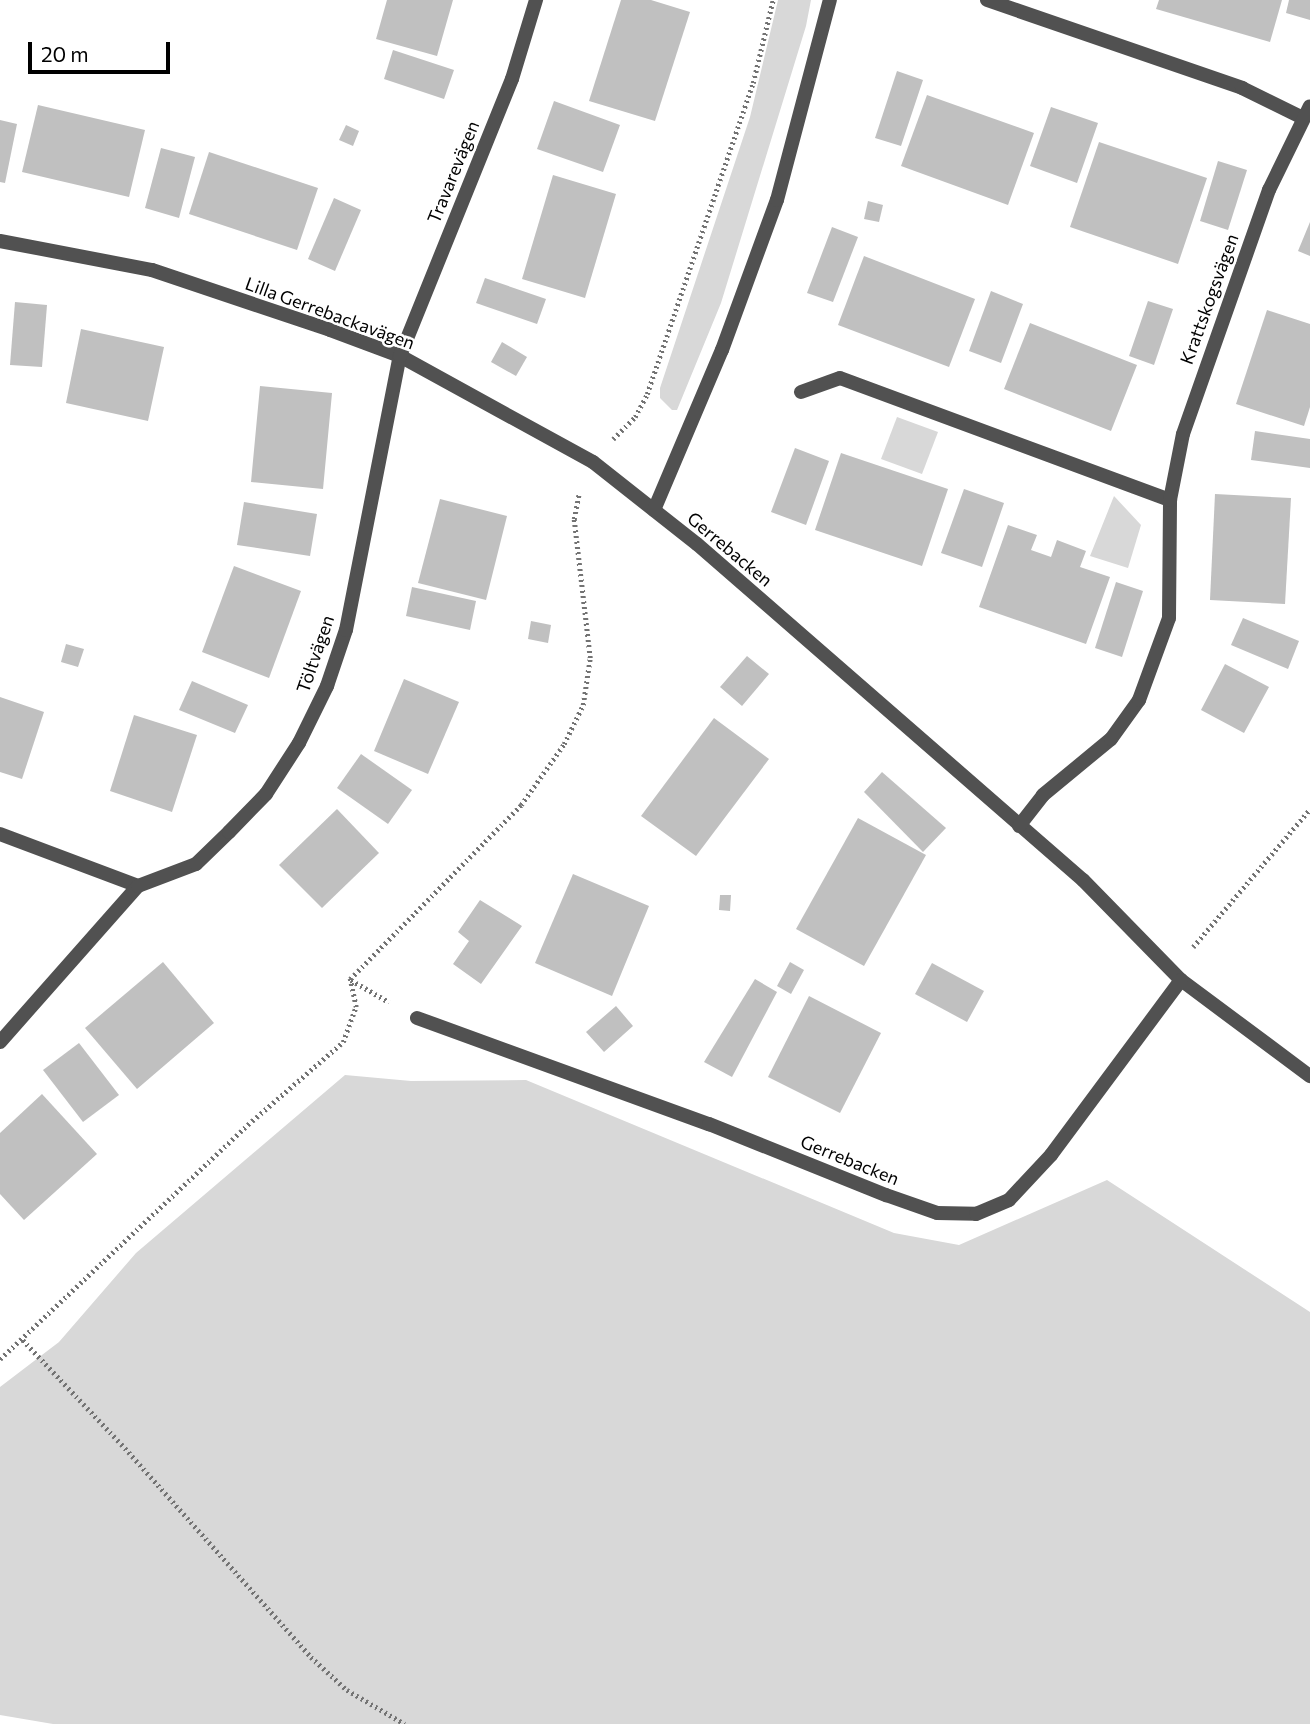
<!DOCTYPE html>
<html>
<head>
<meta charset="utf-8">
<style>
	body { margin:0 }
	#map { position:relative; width:1310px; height:1724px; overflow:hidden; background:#fff; font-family:Commissioner,sans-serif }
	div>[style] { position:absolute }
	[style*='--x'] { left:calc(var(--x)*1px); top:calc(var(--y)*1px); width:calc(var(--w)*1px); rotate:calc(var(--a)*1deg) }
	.green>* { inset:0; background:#d8d8d8 }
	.building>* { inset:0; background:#c0c0c0 }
	.path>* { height:4.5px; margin-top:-2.25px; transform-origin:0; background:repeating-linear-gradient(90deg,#737373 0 2px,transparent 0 5.5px) }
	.street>* { height:14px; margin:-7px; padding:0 7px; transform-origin:7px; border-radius:7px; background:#515151 }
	span { translate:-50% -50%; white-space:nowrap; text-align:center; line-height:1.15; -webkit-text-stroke:5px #fff; paint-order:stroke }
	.street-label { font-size:18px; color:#000 }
	.scale { position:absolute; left:28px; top:42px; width:142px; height:32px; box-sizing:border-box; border:4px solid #000; border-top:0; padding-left:9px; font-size:21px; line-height:24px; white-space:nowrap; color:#000; -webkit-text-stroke:5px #fff; paint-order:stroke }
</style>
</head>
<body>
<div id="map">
	<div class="green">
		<div style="clip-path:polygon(778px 0,811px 0,806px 26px,721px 303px,677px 410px,672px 410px,660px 398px,660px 388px,750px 117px)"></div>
		<div style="clip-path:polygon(897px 417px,938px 432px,922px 474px,881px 459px)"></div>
		<div style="clip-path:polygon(1114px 496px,1141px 525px,1128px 568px,1090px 556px)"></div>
		<div style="clip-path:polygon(345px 1075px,411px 1081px,526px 1080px,894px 1233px,959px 1245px,1107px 1180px,1310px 1312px,1310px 1724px,53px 1724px,0 1715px,0 1387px,59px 1342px,136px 1253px)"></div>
	</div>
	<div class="building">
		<div style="clip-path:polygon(387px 0,453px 0,437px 56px,376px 39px)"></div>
		<div style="clip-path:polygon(621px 0,651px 0,690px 12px,655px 121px,589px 101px)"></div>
		<div style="clip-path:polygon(1159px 0,1282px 0,1270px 42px,1156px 9px)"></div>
		<div style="clip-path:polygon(1289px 0,1310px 0,1310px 20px,1286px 13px)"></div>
		<div style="clip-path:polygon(393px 50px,454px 70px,444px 99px,384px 79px)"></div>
		<div style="clip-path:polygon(897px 71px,923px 80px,901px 146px,875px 138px)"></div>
		<div style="clip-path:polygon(927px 95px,1034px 133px,1008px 205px,901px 166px)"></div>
		<div style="clip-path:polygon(554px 101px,620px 125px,603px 172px,537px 149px)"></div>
		<div style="clip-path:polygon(38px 105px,145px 130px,129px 197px,22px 172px)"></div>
		<div style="clip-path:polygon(1051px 107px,1098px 123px,1077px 183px,1030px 166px)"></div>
		<div style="clip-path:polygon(0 120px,17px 124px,5px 183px,0 182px)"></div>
		<div style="clip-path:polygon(346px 125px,359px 131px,353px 146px,339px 140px)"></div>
		<div style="clip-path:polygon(1099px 142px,1207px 178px,1178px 264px,1070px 227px)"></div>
		<div style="clip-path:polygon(161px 148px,195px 157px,179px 218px,145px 208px)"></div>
		<div style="clip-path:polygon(209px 152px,318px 188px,297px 250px,189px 214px)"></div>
		<div style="clip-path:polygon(1218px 161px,1247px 170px,1228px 230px,1200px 221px)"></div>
		<div style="clip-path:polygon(553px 175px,616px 194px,585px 298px,522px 279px)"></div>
		<div style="clip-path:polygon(334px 198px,361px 210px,335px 271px,308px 259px)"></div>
		<div style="clip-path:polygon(868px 201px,883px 205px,879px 222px,864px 219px)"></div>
		<div style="clip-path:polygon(1310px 222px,1310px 256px,1298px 251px)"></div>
		<div style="clip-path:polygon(832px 227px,858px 237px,833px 302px,807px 293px)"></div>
		<div style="clip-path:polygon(864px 256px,975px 299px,949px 367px,838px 325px)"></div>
		<div style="clip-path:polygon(485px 278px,546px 299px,537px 324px,476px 303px)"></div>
		<div style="clip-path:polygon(991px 291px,1023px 304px,1001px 363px,969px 351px)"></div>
		<div style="clip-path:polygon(1148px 301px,1173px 309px,1154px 365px,1129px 356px)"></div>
		<div style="clip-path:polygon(15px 302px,47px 305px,42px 367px,10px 365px)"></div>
		<div style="clip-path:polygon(1267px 310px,1310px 324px,1310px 407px,1304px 426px,1236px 404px)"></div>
		<div style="clip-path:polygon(1030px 323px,1137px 365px,1111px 431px,1004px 389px)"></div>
		<div style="clip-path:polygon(81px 329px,164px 347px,148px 421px,66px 403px)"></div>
		<div style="clip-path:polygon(502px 342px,527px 357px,516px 376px,491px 362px)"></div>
		<div style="clip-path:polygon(260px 386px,332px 393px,323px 489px,251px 482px)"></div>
		<div style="clip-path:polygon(1255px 431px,1310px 439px,1310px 468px,1251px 460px)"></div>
		<div style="clip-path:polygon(795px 448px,829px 461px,806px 525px,771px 512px)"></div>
		<div style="clip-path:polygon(841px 453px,948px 489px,922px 566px,815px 530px)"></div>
		<div style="clip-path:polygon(964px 489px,1004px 503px,982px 567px,941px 553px)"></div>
		<div style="clip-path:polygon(1215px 494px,1291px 498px,1285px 604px,1210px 600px)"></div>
		<div style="clip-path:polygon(440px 499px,507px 516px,486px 600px,418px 583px)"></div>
		<div style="clip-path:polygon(244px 502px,317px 514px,310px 556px,237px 545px)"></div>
		<div style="clip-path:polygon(1008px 525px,1037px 535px,1031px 550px,1051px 557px,1057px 540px,1086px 551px,1080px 567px,1110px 577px,1086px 644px,979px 607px)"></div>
		<div style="clip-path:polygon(234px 566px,301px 591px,269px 678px,202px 652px)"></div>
		<div style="clip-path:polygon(1116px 582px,1143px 591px,1122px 657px,1095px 648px)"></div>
		<div style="clip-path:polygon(412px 587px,476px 601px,470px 630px,406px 616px)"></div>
		<div style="clip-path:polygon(1243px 618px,1299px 641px,1288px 669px,1231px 645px)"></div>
		<div style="clip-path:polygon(531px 621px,551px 625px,548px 643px,528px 639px)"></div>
		<div style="clip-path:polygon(66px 644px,84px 649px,78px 667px,61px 662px)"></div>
		<div style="clip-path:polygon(747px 656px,769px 674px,742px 706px,720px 687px)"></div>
		<div style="clip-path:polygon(1225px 664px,1269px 687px,1244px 733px,1201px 710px)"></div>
		<div style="clip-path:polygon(404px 679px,459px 702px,428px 774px,374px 751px)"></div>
		<div style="clip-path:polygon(192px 681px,248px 705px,235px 733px,179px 710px)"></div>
		<div style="clip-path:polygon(0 697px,44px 712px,22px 779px,0 772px)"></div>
		<div style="clip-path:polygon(134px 715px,197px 735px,172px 812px,110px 791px)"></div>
		<div style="clip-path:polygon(714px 718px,769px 759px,696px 856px,641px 816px)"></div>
		<div style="clip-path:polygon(361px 754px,412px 790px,388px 824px,337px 788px)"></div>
		<div style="clip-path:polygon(882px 772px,946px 828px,923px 852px,864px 792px)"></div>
		<div style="clip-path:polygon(337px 809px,379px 853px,322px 908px,279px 865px)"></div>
		<div style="clip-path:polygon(858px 818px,926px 855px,864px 966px,796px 929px)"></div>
		<div style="clip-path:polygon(573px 874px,649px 906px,612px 996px,535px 963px)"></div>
		<div style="clip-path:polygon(720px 895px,731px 895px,730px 911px,719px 910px)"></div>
		<div style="clip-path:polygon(480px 900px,522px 926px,481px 984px,453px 964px,469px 941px,458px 932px)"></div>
		<div style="clip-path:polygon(163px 962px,214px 1023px,137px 1089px,85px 1028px)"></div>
		<div style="clip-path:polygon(790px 962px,804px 970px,791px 994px,777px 986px)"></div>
		<div style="clip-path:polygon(932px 963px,984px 991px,967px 1022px,915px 994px)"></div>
		<div style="clip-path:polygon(755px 979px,777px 992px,732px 1077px,704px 1062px)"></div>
		<div style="clip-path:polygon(809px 996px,881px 1033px,840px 1113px,768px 1077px)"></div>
		<div style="clip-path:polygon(616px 1006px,633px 1026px,604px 1052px,586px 1032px)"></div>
		<div style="clip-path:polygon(79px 1043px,119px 1095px,83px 1122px,43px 1070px)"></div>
		<div style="clip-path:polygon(42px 1094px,97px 1154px,24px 1220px,0 1194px,0 1133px)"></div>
	</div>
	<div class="path">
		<div style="--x:613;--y:439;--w:31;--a:-45"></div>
		<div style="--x:635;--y:417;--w:26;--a:-62"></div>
		<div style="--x:647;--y:394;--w:329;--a:-71.2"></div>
		<div style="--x:753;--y:83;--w:85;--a:-76.5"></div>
		<div style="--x:1193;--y:947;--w:181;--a:-49.7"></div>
		<div style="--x:351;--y:980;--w:44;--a:30.1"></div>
		<div style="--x:23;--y:1340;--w:149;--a:46.6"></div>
		<div style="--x:125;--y:1448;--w:280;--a:48.3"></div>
		<div style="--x:311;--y:1657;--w:49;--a:42.5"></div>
		<div style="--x:347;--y:1690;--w:67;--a:30.4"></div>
		<div style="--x:0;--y:1359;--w:347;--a:-43.4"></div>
		<div style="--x:252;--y:1121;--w:121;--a:-41"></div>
		<div style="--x:343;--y:1042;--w:37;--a:-70"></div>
		<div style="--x:356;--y:1007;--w:29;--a:-102"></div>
		<div style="--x:350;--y:979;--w:244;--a:-45.5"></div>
		<div style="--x:521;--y:805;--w:75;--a:-54.8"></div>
		<div style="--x:564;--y:744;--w:43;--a:-64"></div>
		<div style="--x:583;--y:705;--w:48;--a:-81.5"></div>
		<div style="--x:590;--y:658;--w:140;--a:-96.6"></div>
		<div style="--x:574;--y:519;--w:26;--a:-79"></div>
	</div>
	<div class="street">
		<div style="--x:987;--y:0;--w:270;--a:19"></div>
		<div style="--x:1242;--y:88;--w:68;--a:26.2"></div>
		<div style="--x:0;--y:241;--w:155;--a:10.8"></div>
		<div style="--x:152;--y:270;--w:188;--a:18.6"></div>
		<div style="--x:330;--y:330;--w:75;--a:20.4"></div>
		<div style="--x:400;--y:356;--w:220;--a:28.8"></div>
		<div style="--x:593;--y:462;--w:132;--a:38.3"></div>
		<div style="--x:697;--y:544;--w:512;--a:41.04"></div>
		<div style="--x:1083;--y:880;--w:140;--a:45.6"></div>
		<div style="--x:1181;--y:980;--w:161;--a:36.7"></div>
		<div style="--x:801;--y:392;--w:41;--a:-19.7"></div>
		<div style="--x:840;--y:378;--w:352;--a:20.3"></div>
		<div style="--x:654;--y:510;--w:174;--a:-67"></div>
		<div style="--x:722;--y:350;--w:160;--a:-69.9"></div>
		<div style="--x:777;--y:200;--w:207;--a:-75.2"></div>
		<div style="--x:1019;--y:826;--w:39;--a:-52"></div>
		<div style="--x:1043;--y:795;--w:88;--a:-39.5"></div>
		<div style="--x:1111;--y:739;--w:48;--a:-54.3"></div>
		<div style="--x:1139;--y:700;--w:87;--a:-69.9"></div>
		<div style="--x:1169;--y:618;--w:118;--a:-89.5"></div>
		<div style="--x:1170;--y:500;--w:67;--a:-78.9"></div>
		<div style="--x:1183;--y:434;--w:259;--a:-70.6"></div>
		<div style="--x:1269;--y:190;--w:93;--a:-64"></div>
		<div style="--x:0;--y:834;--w:147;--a:20.6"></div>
		<div style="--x:417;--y:1018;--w:311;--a:20"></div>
		<div style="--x:709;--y:1124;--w:191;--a:21.9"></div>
		<div style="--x:886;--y:1195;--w:54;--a:19.4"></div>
		<div style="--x:937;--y:1213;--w:39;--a:1"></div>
		<div style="--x:976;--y:1214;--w:36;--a:-23"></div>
		<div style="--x:1009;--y:1200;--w:62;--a:-47"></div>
		<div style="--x:1051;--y:1155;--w:218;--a:-53.4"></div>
		<div style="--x:0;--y:1042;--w:208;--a:-48.5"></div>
		<div style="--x:138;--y:886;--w:62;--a:-20.8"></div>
		<div style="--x:196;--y:864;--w:46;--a:-44.1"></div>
		<div style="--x:229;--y:832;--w:53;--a:-45.8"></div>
		<div style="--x:266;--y:794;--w:61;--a:-57.1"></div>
		<div style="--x:299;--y:743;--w:64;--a:-63.8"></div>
		<div style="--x:327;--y:686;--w:59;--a:-71.3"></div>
		<div style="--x:346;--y:630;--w:279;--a:-78.9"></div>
		<div style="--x:400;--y:356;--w:299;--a:-68"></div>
		<div style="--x:512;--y:79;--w:83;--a:-73.1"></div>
	</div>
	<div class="street-label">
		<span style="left:453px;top:172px;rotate:-68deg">Travarevägen</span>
		<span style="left:1209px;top:299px;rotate:-70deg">Krattskogsvägen</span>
		<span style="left:330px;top:313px;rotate:20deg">Lilla Gerrebackavägen</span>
		<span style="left:730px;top:549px;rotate:40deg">Gerrebacken</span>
		<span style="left:315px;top:654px;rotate:-71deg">Töltvägen</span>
		<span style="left:850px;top:1160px;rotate:22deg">Gerrebacken</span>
	</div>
	<div class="scale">20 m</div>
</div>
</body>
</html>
